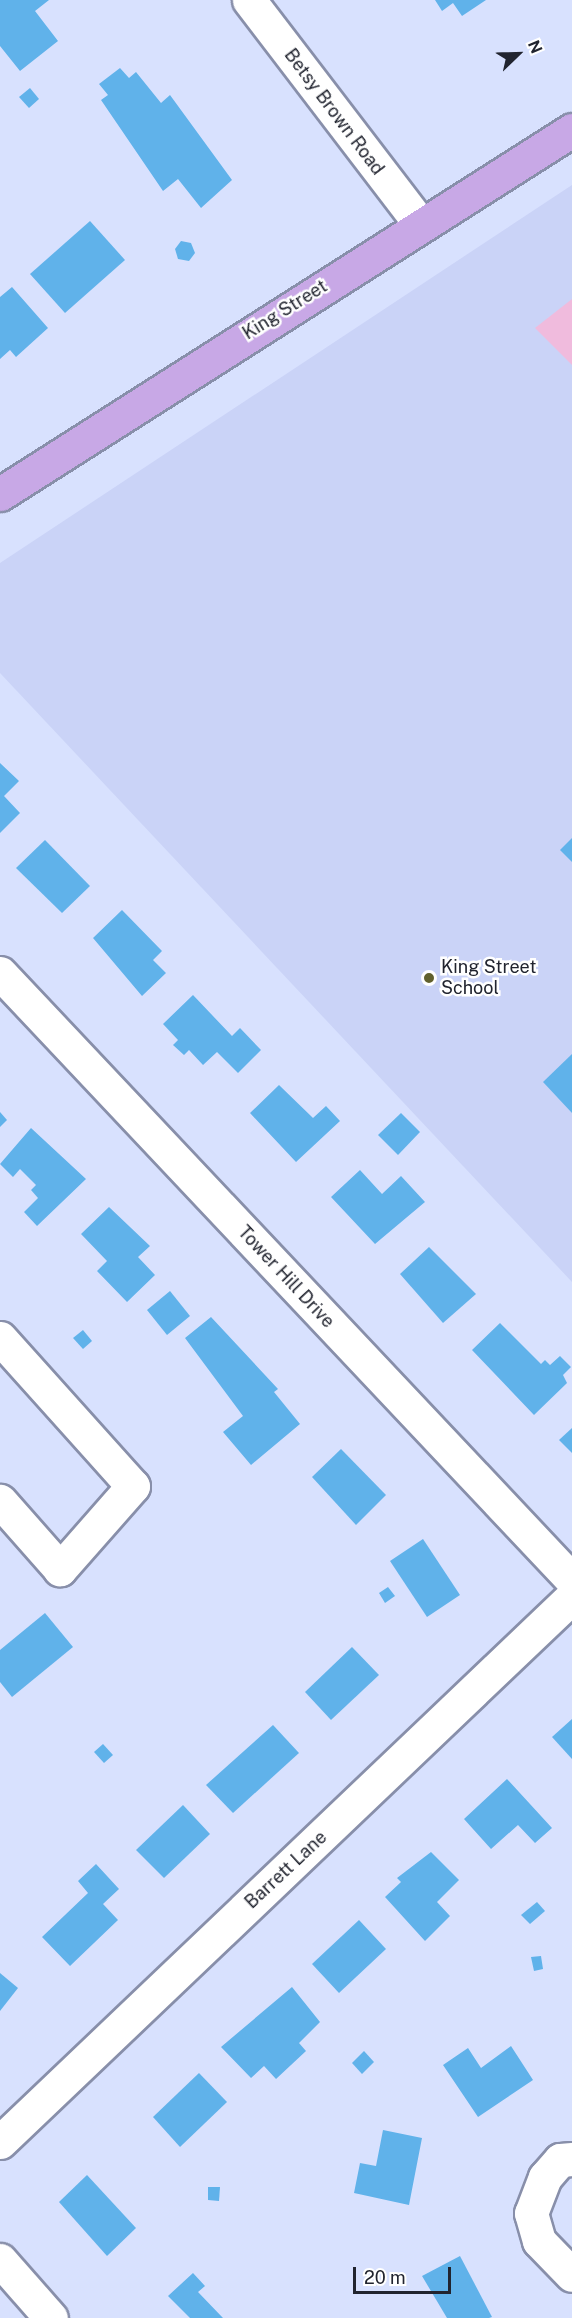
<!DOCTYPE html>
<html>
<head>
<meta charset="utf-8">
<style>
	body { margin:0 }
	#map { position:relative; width:572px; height:2318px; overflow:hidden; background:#d8e1fe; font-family:"Public Sans",sans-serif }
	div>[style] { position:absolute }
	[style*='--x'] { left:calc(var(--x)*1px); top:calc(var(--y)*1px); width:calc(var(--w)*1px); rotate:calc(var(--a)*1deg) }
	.built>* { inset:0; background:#cad3f7 }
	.green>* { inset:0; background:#f0bbdd }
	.building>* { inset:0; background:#60b2ea }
	.roads { filter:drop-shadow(2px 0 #888faa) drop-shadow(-2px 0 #888faa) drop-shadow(0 2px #888faa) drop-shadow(0 -2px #888faa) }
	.minor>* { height:33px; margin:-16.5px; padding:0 16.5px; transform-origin:16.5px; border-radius:16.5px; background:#fff }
	.major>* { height:33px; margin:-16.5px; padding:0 16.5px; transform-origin:16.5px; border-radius:16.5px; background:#c8a8e6 }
	.dots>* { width:16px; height:16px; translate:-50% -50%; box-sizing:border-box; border:3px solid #fff; border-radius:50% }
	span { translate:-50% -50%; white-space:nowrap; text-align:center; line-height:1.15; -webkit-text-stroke:5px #fff; paint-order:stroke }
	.street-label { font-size:18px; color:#21242f }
	.poi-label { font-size:18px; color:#21242f }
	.left { translate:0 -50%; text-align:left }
	.north { position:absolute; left:488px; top:24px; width:60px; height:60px; -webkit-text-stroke:4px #fff; paint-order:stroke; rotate:67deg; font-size:16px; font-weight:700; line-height:24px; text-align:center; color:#21242f }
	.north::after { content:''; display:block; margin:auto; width:21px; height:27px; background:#21242f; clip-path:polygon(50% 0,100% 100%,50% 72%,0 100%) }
	.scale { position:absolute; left:353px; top:2267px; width:98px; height:27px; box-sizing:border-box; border:3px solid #21242f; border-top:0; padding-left:8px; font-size:18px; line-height:21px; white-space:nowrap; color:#21242f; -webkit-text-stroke:4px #fff; paint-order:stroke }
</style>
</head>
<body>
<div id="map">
	<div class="built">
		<div style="clip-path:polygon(572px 185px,572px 1282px,0 673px,0 563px)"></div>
	</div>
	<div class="green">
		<div style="clip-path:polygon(572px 299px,572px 365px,535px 328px)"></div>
	</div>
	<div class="building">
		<div style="clip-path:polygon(0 0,49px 0,35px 11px,58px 41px,20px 71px,0 46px)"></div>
		<div style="clip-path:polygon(435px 0,486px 0,462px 16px,453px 3px,442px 11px)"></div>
		<div style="clip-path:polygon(120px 68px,129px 78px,136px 72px,161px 103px,170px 95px,232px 180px,201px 208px,178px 179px,163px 191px,101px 100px,108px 95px,99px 84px)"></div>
		<div style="clip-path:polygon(30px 88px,39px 99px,29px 108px,19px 97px)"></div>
		<div style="clip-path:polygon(90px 221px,125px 260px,65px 313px,30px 274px)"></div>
		<div style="clip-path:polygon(181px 241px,191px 243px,195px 253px,189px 261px,178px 259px,175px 249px)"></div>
		<div style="clip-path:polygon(12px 287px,48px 328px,16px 357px,10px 350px,0 359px,0 297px)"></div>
		<div style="clip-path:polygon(0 763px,19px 781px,4px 796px,20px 813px,0 833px)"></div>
		<div style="clip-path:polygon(572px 838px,572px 862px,560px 850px)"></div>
		<div style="clip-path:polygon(45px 840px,90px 886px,62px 913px,16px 868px)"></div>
		<div style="clip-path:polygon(122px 910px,162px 951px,153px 960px,166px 973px,142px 996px,93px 938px)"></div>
		<div style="clip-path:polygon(193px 995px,232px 1036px,240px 1028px,261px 1050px,238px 1073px,217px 1052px,203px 1065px,189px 1050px,184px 1055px,173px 1045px,178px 1040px,163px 1024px)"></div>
		<div style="clip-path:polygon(572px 1054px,572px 1113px,543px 1082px)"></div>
		<div style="clip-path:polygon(279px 1085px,313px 1118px,326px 1106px,340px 1121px,296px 1162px,250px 1113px)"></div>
		<div style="clip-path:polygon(0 1112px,7px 1120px,0 1127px)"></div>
		<div style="clip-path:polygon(401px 1113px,420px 1132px,398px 1155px,378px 1135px)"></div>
		<div style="clip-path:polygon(31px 1128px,86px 1179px,37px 1226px,24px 1212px,38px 1198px,31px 1190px,36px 1185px,20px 1169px,13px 1177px,0 1164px)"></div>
		<div style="clip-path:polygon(360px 1170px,382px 1194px,401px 1176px,425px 1202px,375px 1244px,331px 1197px)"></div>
		<div style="clip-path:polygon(109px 1207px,150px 1246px,138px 1257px,155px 1275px,127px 1302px,97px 1271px,107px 1261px,81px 1234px)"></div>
		<div style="clip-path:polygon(429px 1247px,476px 1294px,443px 1323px,400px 1274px)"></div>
		<div style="clip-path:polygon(170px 1291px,190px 1316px,167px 1335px,147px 1310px)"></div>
		<div style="clip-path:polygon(211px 1317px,278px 1389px,274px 1392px,300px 1424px,251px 1465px,223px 1432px,243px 1416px,185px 1338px)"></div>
		<div style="clip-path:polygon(500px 1323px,541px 1364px,545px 1360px,550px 1365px,560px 1356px,571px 1367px,563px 1375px,567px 1383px,534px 1415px,472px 1350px)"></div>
		<div style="clip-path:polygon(83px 1330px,92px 1341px,83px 1349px,73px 1338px)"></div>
		<div style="clip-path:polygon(572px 1428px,572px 1453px,559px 1440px)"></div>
		<div style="clip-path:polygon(341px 1449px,386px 1495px,356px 1525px,312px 1477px)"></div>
		<div style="clip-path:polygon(423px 1539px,460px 1595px,427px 1617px,390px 1561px)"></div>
		<div style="clip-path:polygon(388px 1587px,395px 1596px,385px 1603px,379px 1593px)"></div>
		<div style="clip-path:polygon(45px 1613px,73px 1647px,12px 1697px,0 1682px,0 1650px)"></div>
		<div style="clip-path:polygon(352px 1647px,379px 1675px,331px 1720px,305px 1692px)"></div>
		<div style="clip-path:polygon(572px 1719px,572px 1759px,552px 1737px)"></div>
		<div style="clip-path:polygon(273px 1725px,299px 1753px,233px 1813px,206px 1785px)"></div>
		<div style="clip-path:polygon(103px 1744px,113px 1755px,104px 1763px,94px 1752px)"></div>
		<div style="clip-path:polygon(507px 1779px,552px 1828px,535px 1843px,518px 1825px,491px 1849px,464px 1819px)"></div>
		<div style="clip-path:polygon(183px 1805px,210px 1834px,164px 1878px,136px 1850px)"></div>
		<div style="clip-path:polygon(431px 1852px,459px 1880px,437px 1902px,450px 1916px,425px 1941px,385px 1897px,401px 1882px,397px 1878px)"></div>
		<div style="clip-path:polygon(96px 1864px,119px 1889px,103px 1904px,118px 1920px,70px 1966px,42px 1937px,88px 1893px,78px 1881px)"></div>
		<div style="clip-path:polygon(537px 1902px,545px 1911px,530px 1924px,521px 1915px)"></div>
		<div style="clip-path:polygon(359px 1920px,386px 1949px,339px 1993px,312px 1964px)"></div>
		<div style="clip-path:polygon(541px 1956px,543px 1969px,534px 1971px,531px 1957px)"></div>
		<div style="clip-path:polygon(0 1973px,18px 1988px,0 2011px)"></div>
		<div style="clip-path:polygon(292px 1987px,320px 2022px,299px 2043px,306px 2051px,276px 2079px,264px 2066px,251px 2078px,221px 2047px)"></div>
		<div style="clip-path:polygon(511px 2046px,533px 2080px,478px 2117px,443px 2065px,468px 2048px,481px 2068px)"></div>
		<div style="clip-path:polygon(364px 2051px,374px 2062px,362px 2074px,352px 2063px)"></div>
		<div style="clip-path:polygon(199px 2073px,227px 2102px,180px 2147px,153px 2117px)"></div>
		<div style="clip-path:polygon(383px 2130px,422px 2138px,409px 2205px,354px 2193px,360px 2163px,376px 2166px)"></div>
		<div style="clip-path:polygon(87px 2175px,136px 2228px,107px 2256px,59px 2202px)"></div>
		<div style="clip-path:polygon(208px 2187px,220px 2187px,219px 2201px,208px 2200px)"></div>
		<div style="clip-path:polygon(460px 2256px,492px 2317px,489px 2318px,447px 2318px,422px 2276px)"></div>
		<div style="clip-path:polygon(193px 2273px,205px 2286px,198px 2292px,223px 2318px,190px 2318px,168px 2296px)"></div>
	</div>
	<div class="roads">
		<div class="minor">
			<div style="--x:249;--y:0;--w:282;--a:52.6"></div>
			<div style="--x:0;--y:973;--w:834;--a:46.7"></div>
			<div style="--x:0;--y:1338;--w:199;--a:48.1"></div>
			<div style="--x:133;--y:1486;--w:111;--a:131.3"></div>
			<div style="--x:60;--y:1569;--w:91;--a:-131.4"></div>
			<div style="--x:0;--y:2142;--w:790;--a:-43.62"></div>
			<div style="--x:572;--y:2159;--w:12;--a:175"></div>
			<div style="--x:560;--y:2160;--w:23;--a:131"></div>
			<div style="--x:545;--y:2177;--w:39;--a:111"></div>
			<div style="--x:531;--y:2213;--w:29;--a:74"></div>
			<div style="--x:539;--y:2241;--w:47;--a:45.9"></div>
			<div style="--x:0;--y:2260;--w:77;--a:48.7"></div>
		</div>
		<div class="major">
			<div style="--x:0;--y:494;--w:678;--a:-32.47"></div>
		</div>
	</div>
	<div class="dots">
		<div style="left:429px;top:978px;background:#61602d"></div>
	</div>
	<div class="street-label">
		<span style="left:334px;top:112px;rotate:53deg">Betsy Brown Road</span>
		<span style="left:285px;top:310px;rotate:-32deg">King Street</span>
		<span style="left:286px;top:1277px;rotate:47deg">Tower Hill Drive</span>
		<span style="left:286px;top:1870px;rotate:-43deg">Barrett Lane</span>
	</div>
	<div class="poi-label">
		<span class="left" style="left:441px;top:978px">King Street<br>School</span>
	</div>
	<div class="north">N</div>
	<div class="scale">20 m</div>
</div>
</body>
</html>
